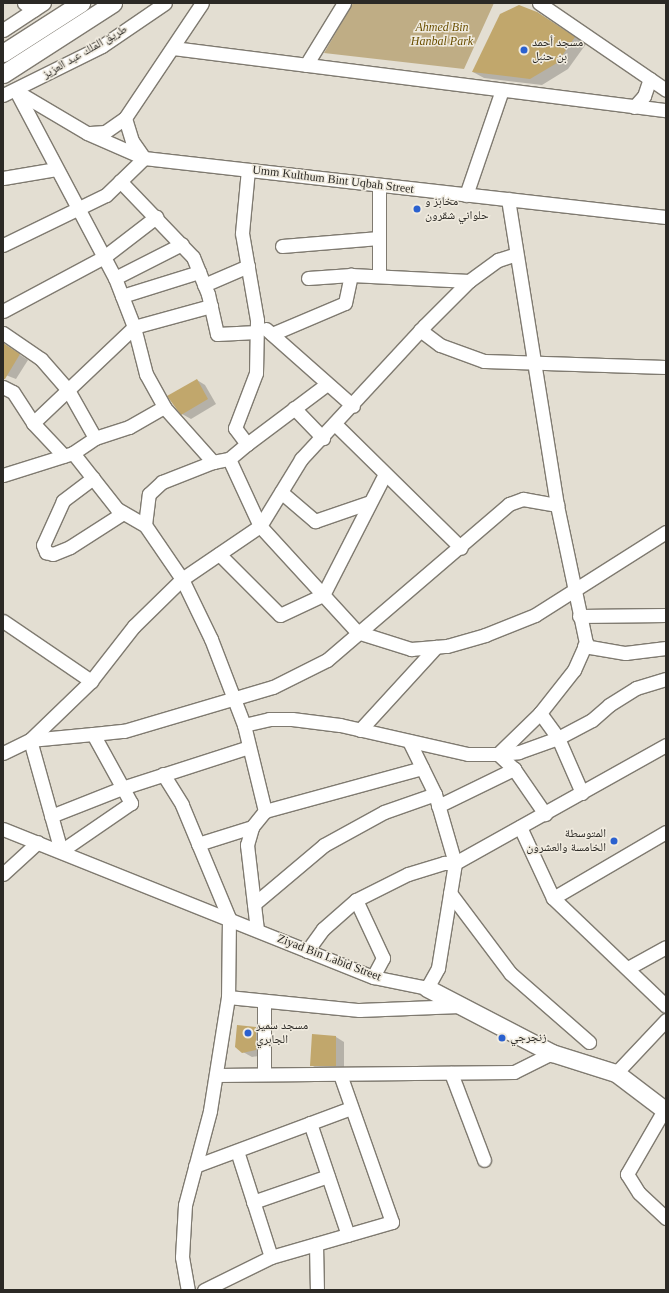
<!DOCTYPE html>
<html>
<head>
<meta charset="utf-8">
<style>
	body { margin:0 }
	#map { position:relative; width:669px; height:1293px; overflow:hidden; background:#e3ded2; font-family:"Times New Roman","Noto Naskh Arabic",serif }
	div>[style] { position:absolute }
	[style*='--x'] { left:calc(var(--x)*1px); top:calc(var(--y)*1px); width:calc(var(--w)*1px); rotate:calc(var(--a)*1deg) }
	.green>* { inset:0; background:#bfad85 }
	.shadow>* { inset:0; background:#0003 }
	.building>* { inset:0; background:#c1a76c }
	.roads { filter:drop-shadow(1px 0 #7f7a70) drop-shadow(-1px 0 #7f7a70) drop-shadow(0 1px #7f7a70) drop-shadow(0 -1px #7f7a70) }
	.minor>* { height:13px; margin:-6.5px; padding:0 6.5px; transform-origin:6.5px; border-radius:6.5px; background:#fff }
	.major>* { height:17px; margin:-8.5px; padding:0 8.5px; transform-origin:8.5px; border-radius:8.5px; background:#fff }
	.dots>* { width:11px; height:11px; translate:-50% -50%; box-sizing:border-box; border:2px solid #f0ebdf; border-radius:50% }
	span { translate:-50% -50%; white-space:nowrap; text-align:center; line-height:1.15; -webkit-text-stroke:3px #f0ebdf; paint-order:stroke }
	.park-label { font-size:12px; color:#6a4f01; font-style:italic }
	.poi-label { font-size:12px; color:#2b2925 }
	.left { translate:0 -50%; text-align:left }
	.right { translate:-100% -50%; text-align:right }
	.street-label { font-size:12px; color:#2b2925 }
	.frame { position:absolute; inset:0; border:4px solid #2b2925; pointer-events:none }
</style>
</head>
<body>
<div id="map">
	<div class="green">
		<div style="clip-path:polygon(353px 3px,494px 3px,464px 69px,324px 53px)"></div>
	</div>
	<div class="shadow">
		<div style="clip-path:polygon(537px 12px,586px 44px,568px 69px,542px 85px,484px 78px,473px 72px)"></div>
		<div style="clip-path:polygon(3px 344px,28px 360px,16px 379px,3px 374px)"></div>
		<div style="clip-path:polygon(197px 380px,205px 385px,216px 404px,191px 419px,182px 414px)"></div>
		<div style="clip-path:polygon(256px 1028px,264px 1032px,264px 1055px,252px 1057px,243px 1052px)"></div>
		<div style="clip-path:polygon(336px 1037px,344px 1042px,344px 1070px,320px 1070px,311px 1065px)"></div>
	</div>
	<div class="building">
		<div style="clip-path:polygon(519px 5px,537px 12px,575px 37px,557px 63px,530px 79px,472px 72px,500px 14px)"></div>
		<div style="clip-path:polygon(3px 343px,20px 354px,5px 379px,3px 379px)"></div>
		<div style="clip-path:polygon(197px 379px,208px 399px,181px 415px,167px 396px)"></div>
		<div style="clip-path:polygon(237px 1025px,256px 1027px,256px 1050px,242px 1053px,235px 1047px)"></div>
		<div style="clip-path:polygon(312px 1034px,336px 1036px,336px 1066px,310px 1066px)"></div>
	</div>
	<div class="roads">
		<div class="minor">
			<div style="--x:24;--y:3;--w:12;--a:35"></div>
			<div style="--x:539;--y:3;--w:154;--a:34.4"></div>
			<div style="--x:3;--y:30;--w:49;--a:-33.4"></div>
			<div style="--x:173;--y:48;--w:497;--a:7.2"></div>
			<div style="--x:306;--y:65;--w:73;--a:-58.5"></div>
			<div style="--x:16;--y:91;--w:212;--a:62.1"></div>
			<div style="--x:115;--y:278;--w:53;--a:68.8"></div>
			<div style="--x:134;--y:327;--w:49;--a:75.7"></div>
			<div style="--x:146;--y:374;--w:38;--a:61"></div>
			<div style="--x:164;--y:407;--w:74;--a:48.3"></div>
			<div style="--x:213;--y:462;--w:16;--a:-11"></div>
			<div style="--x:229;--y:459;--w:74;--a:65.2"></div>
			<div style="--x:260;--y:526;--w:144;--a:47.5"></div>
			<div style="--x:357;--y:632;--w:57;--a:17.5"></div>
			<div style="--x:411;--y:649;--w:36;--a:-5"></div>
			<div style="--x:447;--y:646;--w:40;--a:-16"></div>
			<div style="--x:485;--y:635;--w:54;--a:-21.8"></div>
			<div style="--x:535;--y:615;--w:155;--a:-32.4"></div>
			<div style="--x:16;--y:91;--w:82;--a:30.6"></div>
			<div style="--x:87;--y:133;--w:62;--a:23.7"></div>
			<div style="--x:144;--y:158;--w:525;--a:6.45"></div>
			<div style="--x:3;--y:95;--w:110;--a:-26.3"></div>
			<div style="--x:102;--y:46;--w:76;--a:-34.3"></div>
			<div style="--x:634;--y:107;--w:15;--a:-48"></div>
			<div style="--x:644;--y:96;--w:18;--a:-71"></div>
			<div style="--x:90;--y:133;--w:15;--a:-4"></div>
			<div style="--x:105;--y:132;--w:24;--a:-35"></div>
			<div style="--x:125;--y:118;--w:138;--a:-56.2"></div>
			<div style="--x:3;--y:178;--w:54;--a:-9.6"></div>
			<div style="--x:120;--y:181;--w:105;--a:46.2"></div>
			<div style="--x:193;--y:257;--w:40;--a:68"></div>
			<div style="--x:208;--y:294;--w:41;--a:77.3"></div>
			<div style="--x:217;--y:334;--w:40;--a:-2.9"></div>
			<div style="--x:466;--y:195;--w:111;--a:-71.1"></div>
			<div style="--x:3;--y:245;--w:114;--a:-25.9"></div>
			<div style="--x:106;--y:195;--w:53;--a:-44.2"></div>
			<div style="--x:144;--y:158;--w:21;--a:-125"></div>
			<div style="--x:132;--y:141;--w:24;--a:-107"></div>
			<div style="--x:282;--y:246;--w:97;--a:-4.7"></div>
			<div style="--x:379;--y:276;--w:91;--a:-90"></div>
			<div style="--x:115;--y:278;--w:75;--a:-26.9"></div>
			<div style="--x:308;--y:278;--w:43;--a:-4"></div>
			<div style="--x:204;--y:285;--w:48;--a:-23.4"></div>
			<div style="--x:122;--y:296;--w:81;--a:-17.3"></div>
			<div style="--x:3;--y:311;--w:115;--a:-28.1"></div>
			<div style="--x:104;--y:257;--w:66;--a:-37.6"></div>
			<div style="--x:266;--y:329;--w:116;--a:41.5"></div>
			<div style="--x:420;--y:330;--w:25;--a:37"></div>
			<div style="--x:440;--y:345;--w:47;--a:20"></div>
			<div style="--x:484;--y:361;--w:182;--a:1.9"></div>
			<div style="--x:3;--y:333;--w:46;--a:34.4"></div>
			<div style="--x:41;--y:359;--w:41;--a:48.9"></div>
			<div style="--x:68;--y:390;--w:55;--a:60.6"></div>
			<div style="--x:272;--y:334;--w:79;--a:-23"></div>
			<div style="--x:345;--y:303;--w:29;--a:-78"></div>
			<div style="--x:351;--y:275;--w:118;--a:2.9"></div>
			<div style="--x:3;--y:387;--w:11;--a:27"></div>
			<div style="--x:13;--y:392;--w:37;--a:57"></div>
			<div style="--x:33;--y:423;--w:45;--a:46.8"></div>
			<div style="--x:294;--y:408;--w:42;--a:46"></div>
			<div style="--x:33;--y:423;--w:139;--a:-43.5"></div>
			<div style="--x:134;--y:327;--w:80;--a:-15.3"></div>
			<div style="--x:336;--y:425;--w:175;--a:44.5"></div>
			<div style="--x:247;--y:444;--w:100;--a:-36.9"></div>
			<div style="--x:73;--y:453;--w:71;--a:51.8"></div>
			<div style="--x:117;--y:509;--w:32;--a:30"></div>
			<div style="--x:145;--y:525;--w:65;--a:55.6"></div>
			<div style="--x:182;--y:579;--w:67;--a:64.2"></div>
			<div style="--x:211;--y:639;--w:92;--a:69"></div>
			<div style="--x:244;--y:725;--w:89;--a:76.3"></div>
			<div style="--x:229;--y:459;--w:23;--a:-40"></div>
			<div style="--x:247;--y:444;--w:20;--a:-127"></div>
			<div style="--x:235;--y:428;--w:59;--a:-69.1"></div>
			<div style="--x:256;--y:373;--w:53;--a:-88.9"></div>
			<div style="--x:257;--y:320;--w:88;--a:-99.8"></div>
			<div style="--x:242;--y:233;--w:63;--a:-84.6"></div>
			<div style="--x:3;--y:475;--w:73;--a:-17.4"></div>
			<div style="--x:73;--y:453;--w:27;--a:-34"></div>
			<div style="--x:95;--y:438;--w:36;--a:-18"></div>
			<div style="--x:129;--y:427;--w:40;--a:-29.7"></div>
			<div style="--x:93;--y:478;--w:38;--a:143"></div>
			<div style="--x:63;--y:501;--w:48;--a:114.4"></div>
			<div style="--x:43;--y:545;--w:8;--a:67"></div>
			<div style="--x:46;--y:552;--w:7;--a:16"></div>
			<div style="--x:53;--y:554;--w:18;--a:-22"></div>
			<div style="--x:70;--y:547;--w:63;--a:-32.7"></div>
			<div style="--x:281;--y:492;--w:45;--a:40.5"></div>
			<div style="--x:315;--y:521;--w:58;--a:-19.1"></div>
			<div style="--x:145;--y:525;--w:31;--a:-83"></div>
			<div style="--x:149;--y:494;--w:18;--a:-43"></div>
			<div style="--x:162;--y:482;--w:55;--a:-21.4"></div>
			<div style="--x:219;--y:554;--w:86;--a:45"></div>
			<div style="--x:280;--y:615;--w:47;--a:-24.9"></div>
			<div style="--x:323;--y:595;--w:134;--a:-62.9"></div>
			<div style="--x:579;--y:616;--w:87;--a:-0.7"></div>
			<div style="--x:3;--y:621;--w:107;--a:34.3"></div>
			<div style="--x:584;--y:646;--w:42;--a:9.7"></div>
			<div style="--x:625;--y:653;--w:41;--a:-7"></div>
			<div style="--x:540;--y:713;--w:31;--a:54"></div>
			<div style="--x:558;--y:738;--w:60;--a:66.4"></div>
			<div style="--x:244;--y:725;--w:26;--a:-13"></div>
			<div style="--x:269;--y:719;--w:23;--a:0"></div>
			<div style="--x:292;--y:719;--w:48;--a:7.1"></div>
			<div style="--x:340;--y:725;--w:131;--a:12.8"></div>
			<div style="--x:468;--y:754;--w:30;--a:0"></div>
			<div style="--x:498;--y:754;--w:22;--a:43"></div>
			<div style="--x:514;--y:769;--w:55;--a:55.4"></div>
			<div style="--x:360;--y:730;--w:113;--a:-47.5"></div>
			<div style="--x:93;--y:734;--w:79;--a:61.2"></div>
			<div style="--x:131;--y:803;--w:85;--a:145.6"></div>
			<div style="--x:61;--y:851;--w:115;--a:-105.6"></div>
			<div style="--x:30;--y:740;--w:63;--a:-5.4"></div>
			<div style="--x:93;--y:734;--w:31;--a:-6"></div>
			<div style="--x:124;--y:731;--w:155;--a:-16.5"></div>
			<div style="--x:273;--y:687;--w:60;--a:-26.6"></div>
			<div style="--x:327;--y:660;--w:240;--a:-40.6"></div>
			<div style="--x:509;--y:504;--w:15;--a:-20"></div>
			<div style="--x:523;--y:499;--w:35;--a:10"></div>
			<div style="--x:3;--y:753;--w:30;--a:-26"></div>
			<div style="--x:30;--y:740;--w:85;--a:-44"></div>
			<div style="--x:91;--y:681;--w:70;--a:-52"></div>
			<div style="--x:134;--y:626;--w:67;--a:-44.4"></div>
			<div style="--x:182;--y:579;--w:94;--a:-34.2"></div>
			<div style="--x:260;--y:526;--w:79;--a:-58.5"></div>
			<div style="--x:301;--y:459;--w:181;--a:-47.2"></div>
			<div style="--x:424;--y:326;--w:64;--a:-45"></div>
			<div style="--x:469;--y:281;--w:36;--a:-36"></div>
			<div style="--x:498;--y:260;--w:19;--a:-18"></div>
			<div style="--x:498;--y:754;--w:59;--a:-44.3"></div>
			<div style="--x:540;--y:713;--w:55;--a:-51.7"></div>
			<div style="--x:574;--y:670;--w:30;--a:-66"></div>
			<div style="--x:586;--y:643;--w:141;--a:-101.9"></div>
			<div style="--x:557;--y:505;--w:310;--a:-99.1"></div>
			<div style="--x:498;--y:754;--w:21;--a:-5"></div>
			<div style="--x:519;--y:752;--w:41;--a:-19.7"></div>
			<div style="--x:558;--y:738;--w:38;--a:-28"></div>
			<div style="--x:592;--y:720;--w:23;--a:-41"></div>
			<div style="--x:609;--y:705;--w:32;--a:-32"></div>
			<div style="--x:636;--y:688;--w:31;--a:-17"></div>
			<div style="--x:163;--y:774;--w:36;--a:58"></div>
			<div style="--x:182;--y:805;--w:122;--a:67.4"></div>
			<div style="--x:229;--y:918;--w:79;--a:90.7"></div>
			<div style="--x:228;--y:997;--w:115;--a:99"></div>
			<div style="--x:210;--y:1111;--w:97;--a:104.9"></div>
			<div style="--x:185;--y:1205;--w:52;--a:93.3"></div>
			<div style="--x:182;--y:1257;--w:34;--a:80"></div>
			<div style="--x:438;--y:806;--w:85;--a:-26"></div>
			<div style="--x:51;--y:816;--w:76;--a:-21.5"></div>
			<div style="--x:122;--y:788;--w:133;--a:-17.9"></div>
			<div style="--x:520;--y:827;--w:78;--a:65.1"></div>
			<div style="--x:553;--y:898;--w:156;--a:43.7"></div>
			<div style="--x:3;--y:829;--w:399;--a:21.8"></div>
			<div style="--x:373;--y:977;--w:55;--a:11.5"></div>
			<div style="--x:427;--y:988;--w:23;--a:-61"></div>
			<div style="--x:438;--y:968;--w:106;--a:-80.8"></div>
			<div style="--x:455;--y:863;--w:242;--a:-29.2"></div>
			<div style="--x:198;--y:844;--w:57;--a:-17.5"></div>
			<div style="--x:3;--y:874;--w:47;--a:-42.4"></div>
			<div style="--x:450;--y:893;--w:100;--a:53.1"></div>
			<div style="--x:510;--y:973;--w:105;--a:41.1"></div>
			<div style="--x:553;--y:898;--w:131;--a:-30.3"></div>
			<div style="--x:356;--y:900;--w:64;--a:65"></div>
			<div style="--x:383;--y:958;--w:21;--a:118"></div>
			<div style="--x:254;--y:904;--w:92;--a:-40.1"></div>
			<div style="--x:324;--y:845;--w:68;--a:-28.8"></div>
			<div style="--x:384;--y:812;--w:54;--a:-19.4"></div>
			<div style="--x:257;--y:930;--w:86;--a:-96.7"></div>
			<div style="--x:247;--y:845;--w:19;--a:-74"></div>
			<div style="--x:252;--y:827;--w:21;--a:-51"></div>
			<div style="--x:265;--y:811;--w:163;--a:-15.3"></div>
			<div style="--x:307;--y:951;--w:27;--a:-54"></div>
			<div style="--x:323;--y:929;--w:44;--a:-41.3"></div>
			<div style="--x:356;--y:900;--w:58;--a:-26.6"></div>
			<div style="--x:408;--y:874;--w:38;--a:-17"></div>
			<div style="--x:444;--y:863;--w:11;--a:0"></div>
			<div style="--x:455;--y:863;--w:72;--a:-106.2"></div>
			<div style="--x:435;--y:794;--w:59;--a:-116.1"></div>
			<div style="--x:628;--y:968;--w:43;--a:-28.9"></div>
			<div style="--x:228;--y:997;--w:132;--a:5.7"></div>
			<div style="--x:359;--y:1010;--w:101;--a:-2.3"></div>
			<div style="--x:451;--y:1073;--w:93;--a:69.2"></div>
			<div style="--x:616;--y:1073;--w:73;--a:-46.7"></div>
			<div style="--x:264;--y:1074;--w:73;--a:-90"></div>
			<div style="--x:216;--y:1075;--w:298;--a:-0.6"></div>
			<div style="--x:514;--y:1072;--w:42;--a:-26.6"></div>
			<div style="--x:664;--y:1110;--w:74;--a:120"></div>
			<div style="--x:627;--y:1174;--w:22;--a:58"></div>
			<div style="--x:639;--y:1193;--w:37;--a:43"></div>
			<div style="--x:310;--y:1123;--w:118;--a:71.3"></div>
			<div style="--x:237;--y:1151;--w:111;--a:72.2"></div>
			<div style="--x:195;--y:1166;--w:166;--a:-20.4"></div>
			<div style="--x:253;--y:1202;--w:79;--a:-19.1"></div>
			<div style="--x:316;--y:1244;--w:46;--a:88.8"></div>
			<div style="--x:204;--y:1290;--w:75;--a:-26.2"></div>
			<div style="--x:271;--y:1257;--w:126;--a:-16.1"></div>
			<div style="--x:392;--y:1222;--w:157;--a:-109.4"></div>
		</div>
		<div class="major">
			<div style="--x:3;--y:53;--w:93;--a:-32.7"></div>
			<div style="--x:3;--y:74;--w:131;--a:-32.8"></div>
			<div style="--x:427;--y:988;--w:141;--a:27.5"></div>
			<div style="--x:552;--y:1053;--w:67;--a:17.4"></div>
			<div style="--x:616;--y:1073;--w:63;--a:37.2"></div>
		</div>
	</div>
	<div class="dots">
		<div style="left:524px;top:50px;background:#2b61cf"></div>
		<div style="left:417px;top:209px;background:#2b61cf"></div>
		<div style="left:614px;top:841px;background:#2b61cf"></div>
		<div style="left:248px;top:1033px;background:#2b61cf"></div>
		<div style="left:502px;top:1038px;background:#2b61cf"></div>
	</div>
	<div class="park-label">
		<span style="left:442px;top:35px">Ahmed Bin<br>Hanbal Park</span>
	</div>
	<div class="poi-label">
		<span class="left" style="left:532px;top:50px">مسجد أحمد<br>بن حنبل</span>
		<span class="left" style="left:425px;top:209px">مخابز و<br>حلواني شقرون</span>
		<span class="right" style="left:606px;top:841px">المتوسطة<br>الخامسة والعشرون</span>
		<span class="left" style="left:256px;top:1033px">مسجد سمير<br>الجابري</span>
		<span class="left" style="left:510px;top:1038px">زنجرجي</span>
	</div>
	<div class="street-label">
		<span style="left:85px;top:52px;rotate:-30deg">طريق الملك عبد العزيز</span>
		<span style="left:333px;top:180px;rotate:7deg">Umm Kulthum Bint Uqbah Street</span>
		<span style="left:329px;top:958px;rotate:21deg">Ziyad Bin Labid Street</span>
	</div>
	<div class="frame"></div>
</div>
</body>
</html>
